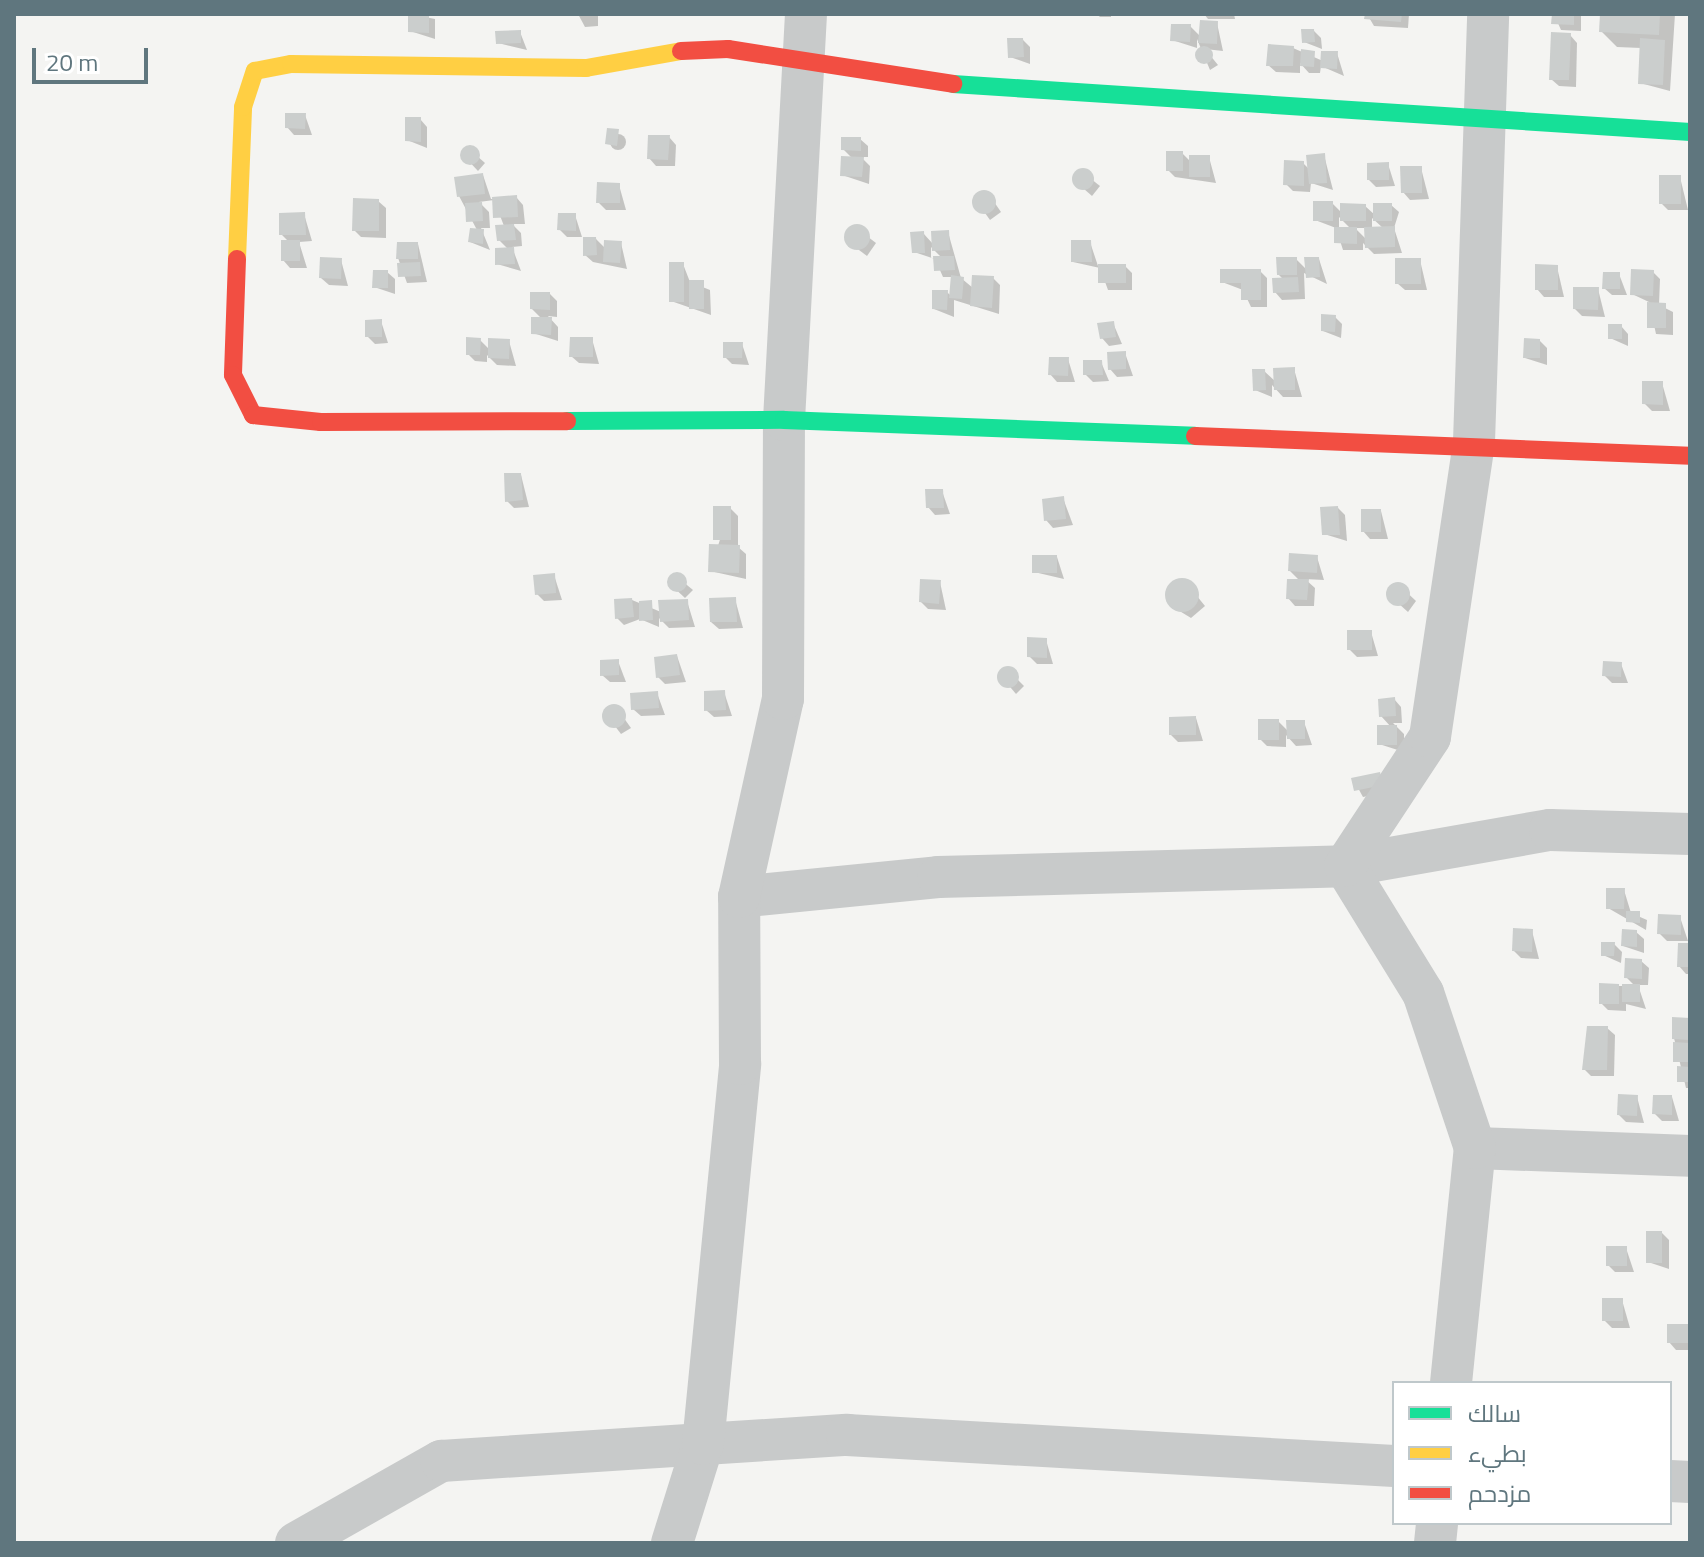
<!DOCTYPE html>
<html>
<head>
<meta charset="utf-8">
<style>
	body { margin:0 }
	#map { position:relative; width:1704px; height:1557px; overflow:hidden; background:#f4f4f2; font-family:"Titillium Web",Cairo,sans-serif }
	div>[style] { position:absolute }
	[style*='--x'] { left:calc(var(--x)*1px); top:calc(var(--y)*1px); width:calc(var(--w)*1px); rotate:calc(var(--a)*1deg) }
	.shadow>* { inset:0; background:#0003 }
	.round { border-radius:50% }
	.building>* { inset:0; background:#cbcecd }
	.street>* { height:42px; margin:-21px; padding:0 21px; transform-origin:21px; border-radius:21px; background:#c8caca }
	.fast>* { height:18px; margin:-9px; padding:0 9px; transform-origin:9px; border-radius:9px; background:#16e098 }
	.slow>* { height:18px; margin:-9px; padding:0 9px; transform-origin:9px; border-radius:9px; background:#ffcf43 }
	.jam>* { height:18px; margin:-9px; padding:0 9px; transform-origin:9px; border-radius:9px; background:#f24e42 }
	span { translate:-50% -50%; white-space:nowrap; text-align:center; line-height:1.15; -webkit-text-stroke:8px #fff; paint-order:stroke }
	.frame { position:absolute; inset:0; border:16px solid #5f767e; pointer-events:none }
	.legend { position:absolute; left:1392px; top:1381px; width:280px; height:144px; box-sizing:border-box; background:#fff; border:2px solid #bfc8cb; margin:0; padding:10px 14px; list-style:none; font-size:24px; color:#5f767e }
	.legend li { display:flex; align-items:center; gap:16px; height:40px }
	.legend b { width:40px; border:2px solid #bfc8cb }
	.scale { position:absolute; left:32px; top:48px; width:116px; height:36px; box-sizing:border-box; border:4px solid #5f767e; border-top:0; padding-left:10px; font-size:24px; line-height:28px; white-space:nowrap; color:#5f767e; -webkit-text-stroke:6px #fff; paint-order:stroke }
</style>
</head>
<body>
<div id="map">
	<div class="shadow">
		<div style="clip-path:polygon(410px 14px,435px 19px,435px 39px,410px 31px)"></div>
		<div style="clip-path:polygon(578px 14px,598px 14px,598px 26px,585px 27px)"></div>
		<div style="clip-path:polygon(1096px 14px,1111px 14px,1111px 17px,1100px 17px)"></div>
		<div style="clip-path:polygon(1204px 14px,1234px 14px,1235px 19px,1208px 19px)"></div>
		<div style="clip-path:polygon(1367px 14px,1409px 14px,1408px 28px,1374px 26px)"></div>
		<div style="clip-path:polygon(1554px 14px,1581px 14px,1581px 31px,1561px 30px)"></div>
		<div style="clip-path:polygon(1602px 14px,1675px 14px,1670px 91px,1640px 83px,1641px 48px,1617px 47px,1601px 31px)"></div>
		<div style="clip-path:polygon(1217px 23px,1223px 51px,1205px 49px,1218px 65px,1210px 70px,1197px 39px,1197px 48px,1172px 40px,1190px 26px,1201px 37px)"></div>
		<div style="clip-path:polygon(1314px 31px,1321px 38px,1322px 49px,1304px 42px)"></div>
		<div style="clip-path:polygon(520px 32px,527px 50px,498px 43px)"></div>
		<div style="clip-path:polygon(1570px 35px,1577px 43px,1576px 87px,1559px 86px,1551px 79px)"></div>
		<div style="clip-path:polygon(1023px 40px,1030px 47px,1030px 64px,1010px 57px)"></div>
		<div style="clip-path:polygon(1293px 48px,1323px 61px,1337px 53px,1344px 76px,1321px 66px,1320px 73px,1309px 73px,1300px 63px,1300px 73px,1276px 72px,1268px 65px)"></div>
		<div style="clip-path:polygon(305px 115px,312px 135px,294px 135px,287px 127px)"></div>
		<div style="clip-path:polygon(420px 119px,427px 127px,427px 148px,407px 140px)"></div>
		<div class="round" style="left:610px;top:134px;width:16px;height:16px"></div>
		<div style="clip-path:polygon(669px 137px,676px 145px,675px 166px,656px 166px,649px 158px)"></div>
		<div style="clip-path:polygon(860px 139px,868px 146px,868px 157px,861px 157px,870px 166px,869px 184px,842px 175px,852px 158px,843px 149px)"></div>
		<div style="clip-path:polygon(468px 148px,485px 163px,478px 171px,462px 154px)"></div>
		<div style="clip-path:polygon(1182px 153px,1191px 162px,1209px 157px,1216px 183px,1175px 177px,1168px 170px)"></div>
		<div style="clip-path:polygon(1324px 155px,1333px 190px,1311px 183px,1310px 192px,1293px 191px,1286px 184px,1303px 163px,1309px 169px)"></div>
		<div style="clip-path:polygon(1388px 164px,1395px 186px,1376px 187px,1369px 180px)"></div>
		<div style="clip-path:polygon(1421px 168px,1429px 199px,1410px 200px,1403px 192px)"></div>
		<div style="clip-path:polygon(1081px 171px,1100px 186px,1092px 196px,1075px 181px)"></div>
		<div style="clip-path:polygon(483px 175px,491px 199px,516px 197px,523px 205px,525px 224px,512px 224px,521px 233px,522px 246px,512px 247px,521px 271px,497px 264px,508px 249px,499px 240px,504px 226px,494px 200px,479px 202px,489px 212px,490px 228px,481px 228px,490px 250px,470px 242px,477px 230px,459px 196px)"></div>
		<div style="clip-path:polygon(1680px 177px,1688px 210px,1668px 210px,1661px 203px)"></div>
		<div style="clip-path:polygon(619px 185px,626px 210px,606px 210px,598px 202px)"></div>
		<div style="clip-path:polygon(988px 193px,1001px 212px,990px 220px,975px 199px)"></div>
		<div style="clip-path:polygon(378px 201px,386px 208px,386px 238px,361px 237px,354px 230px)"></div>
		<div style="clip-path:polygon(evenodd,1332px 203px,1342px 213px,1365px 206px,1375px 215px,1391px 205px,1399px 212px,1394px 228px,1402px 253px,1374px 254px,1363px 243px,1363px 250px,1343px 250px,1336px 228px,1315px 220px,1332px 203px,1339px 217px,1351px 229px,1339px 229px,1339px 217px,1332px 203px,1372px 218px,1383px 228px,1372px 229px,1372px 218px,1332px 203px,1355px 228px,1366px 228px,1367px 240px,1355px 228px)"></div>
		<div style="clip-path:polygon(304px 214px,312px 241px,299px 242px,307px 268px,290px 268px,283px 260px,289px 242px,281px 234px)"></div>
		<div style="clip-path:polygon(575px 215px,582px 237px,567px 237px,559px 229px)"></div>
		<div style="clip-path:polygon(855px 227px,876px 243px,867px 256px,847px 241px)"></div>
		<div style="clip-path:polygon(evenodd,948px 232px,961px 278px,973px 288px,993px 278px,1000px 285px,999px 314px,954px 300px,954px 317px,934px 309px,947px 292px,952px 297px,953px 277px,943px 277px,935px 259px,914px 252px,923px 233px,933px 244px,948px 232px,931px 247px,942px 258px,931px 258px,931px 247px)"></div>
		<div style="clip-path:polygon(596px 239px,606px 249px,621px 243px,627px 269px,593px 262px,585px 255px)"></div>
		<div style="clip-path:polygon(1090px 242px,1098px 266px,1125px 266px,1132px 273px,1132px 290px,1108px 290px,1100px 268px,1073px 262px)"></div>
		<div style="clip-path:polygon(418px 244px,427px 282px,407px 283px,398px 258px)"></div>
		<div style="clip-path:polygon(1296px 259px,1307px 270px,1319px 259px,1327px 284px,1304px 273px,1305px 299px,1282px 300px,1275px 292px,1284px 280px,1278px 274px)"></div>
		<div style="clip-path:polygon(341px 260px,348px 286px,329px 285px,321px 278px)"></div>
		<div style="clip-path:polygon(1420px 260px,1427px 290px,1405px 290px,1397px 283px)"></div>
		<div style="clip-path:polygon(683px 264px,690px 282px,710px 290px,711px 315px,671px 301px)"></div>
		<div style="clip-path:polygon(1557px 267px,1564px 297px,1544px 297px,1537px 289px)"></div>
		<div style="clip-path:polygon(1260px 271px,1267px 278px,1267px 307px,1251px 307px,1243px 290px,1222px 282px)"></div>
		<div style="clip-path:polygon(387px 272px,395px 279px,395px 294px,374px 287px)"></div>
		<div style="clip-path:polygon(1653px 272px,1660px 279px,1659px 305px,1673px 312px,1673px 335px,1656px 334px,1649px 302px,1632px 294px)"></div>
		<div style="clip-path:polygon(1619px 274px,1627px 295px,1612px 295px,1604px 288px)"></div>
		<div style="clip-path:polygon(1598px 289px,1605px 317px,1582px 316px,1575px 309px)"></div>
		<div style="clip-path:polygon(550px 294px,557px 301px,557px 317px,548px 316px,558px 327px,558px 341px,533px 333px,542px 319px,532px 309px)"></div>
		<div style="clip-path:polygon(1335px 317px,1342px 324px,1341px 338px,1323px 331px)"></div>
		<div style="clip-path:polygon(381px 321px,388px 343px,375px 344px,367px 336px)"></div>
		<div style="clip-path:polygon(1113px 323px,1122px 344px,1109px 346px,1102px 338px)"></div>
		<div style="clip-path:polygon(1621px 326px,1628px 334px,1628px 346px,1610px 338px)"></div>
		<div style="clip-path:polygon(592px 339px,599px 364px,579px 363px,571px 356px)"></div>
		<div style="clip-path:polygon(480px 340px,490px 350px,509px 341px,516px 366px,497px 365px,487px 355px,487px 362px,475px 361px,468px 354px)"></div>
		<div style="clip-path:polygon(1540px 341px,1547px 348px,1547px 365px,1525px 358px)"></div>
		<div style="clip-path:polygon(742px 344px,749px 365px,732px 364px,725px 357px)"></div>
		<div style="clip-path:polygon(1125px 353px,1133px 376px,1117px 377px,1110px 369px)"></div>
		<div style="clip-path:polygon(1068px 359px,1075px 382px,1057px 382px,1050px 374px)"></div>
		<div style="clip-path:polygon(1101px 362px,1109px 381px,1093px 382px,1085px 374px)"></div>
		<div style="clip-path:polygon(1294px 369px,1302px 397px,1283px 397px,1272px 385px,1272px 397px,1255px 390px,1264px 371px,1276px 382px)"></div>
		<div style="clip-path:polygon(1662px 383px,1670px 411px,1652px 411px,1644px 403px)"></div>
		<div style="clip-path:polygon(521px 475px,529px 507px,514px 508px,507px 501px)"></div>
		<div style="clip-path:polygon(942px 491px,950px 514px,935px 515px,928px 507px)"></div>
		<div style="clip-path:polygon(1063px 498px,1073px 525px,1053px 528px,1046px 520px)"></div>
		<div style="clip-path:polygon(730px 508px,738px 516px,738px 547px,746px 554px,746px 579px,710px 571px)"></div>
		<div style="clip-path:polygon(1338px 508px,1345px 515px,1347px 541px,1324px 534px)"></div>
		<div style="clip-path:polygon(1381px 511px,1388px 539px,1370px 539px,1363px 531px)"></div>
		<div style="clip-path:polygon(1057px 557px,1064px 579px,1034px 572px)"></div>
		<div style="clip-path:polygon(1317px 557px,1324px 580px,1305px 579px,1315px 588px,1314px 606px,1295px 606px,1288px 598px,1300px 581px,1290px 571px)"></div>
		<div style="clip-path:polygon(554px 575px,562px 600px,544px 601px,537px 594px)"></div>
		<div style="clip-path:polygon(676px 576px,693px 590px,685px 598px,670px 584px)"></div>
		<div style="clip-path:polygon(1184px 580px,1205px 606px,1191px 618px,1173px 607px,1168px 593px)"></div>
		<div style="clip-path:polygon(940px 582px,946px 610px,928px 609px,921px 602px)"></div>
		<div style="clip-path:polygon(1399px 585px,1416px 601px,1408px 612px,1389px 595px)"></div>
		<div style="clip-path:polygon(735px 599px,743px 628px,719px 629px,711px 622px)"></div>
		<div style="clip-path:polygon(632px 600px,661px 612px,687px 601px,695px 627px,669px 628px,659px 618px,659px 627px,640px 619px,624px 625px,617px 618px)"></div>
		<div style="clip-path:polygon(1371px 632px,1378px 656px,1357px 657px,1349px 649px)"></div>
		<div style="clip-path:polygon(1046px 640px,1053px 664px,1037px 664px,1029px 656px)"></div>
		<div style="clip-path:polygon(677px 656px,686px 682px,665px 684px,658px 677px)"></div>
		<div style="clip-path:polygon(618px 661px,626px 682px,610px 682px,602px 675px)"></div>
		<div style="clip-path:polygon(1621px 664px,1628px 683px,1612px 683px,1604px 675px)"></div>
		<div style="clip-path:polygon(1007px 669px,1024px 686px,1016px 694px,1000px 675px)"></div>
		<div style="clip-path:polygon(724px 692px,732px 716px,714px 717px,706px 710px)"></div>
		<div style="clip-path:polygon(657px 693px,665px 715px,641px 716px,633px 709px)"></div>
		<div style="clip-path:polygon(1394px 699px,1401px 707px,1402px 723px,1393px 723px,1404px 734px,1404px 752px,1379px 744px,1391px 727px,1381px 716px)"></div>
		<div style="clip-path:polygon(616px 707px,631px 728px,621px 734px,605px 713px)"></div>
		<div style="clip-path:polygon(1196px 718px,1203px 741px,1178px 742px,1171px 735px)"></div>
		<div style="clip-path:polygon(1278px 721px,1288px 731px,1304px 722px,1312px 745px,1296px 746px,1286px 735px,1286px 747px,1267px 746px,1260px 739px)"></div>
		<div style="clip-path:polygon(1353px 779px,1389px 792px,1363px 797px)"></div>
		<div style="clip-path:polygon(1624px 890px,1631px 913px,1647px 920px,1646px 930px,1608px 908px)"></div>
		<div style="clip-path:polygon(1680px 917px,1688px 941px,1667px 941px,1659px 933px)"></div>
		<div style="clip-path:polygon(1532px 931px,1539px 959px,1521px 958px,1514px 951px)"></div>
		<div style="clip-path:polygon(1636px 932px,1644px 939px,1644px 953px,1623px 946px)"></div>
		<div style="clip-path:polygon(1614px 944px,1622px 952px,1621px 963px,1603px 955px)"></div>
		<div style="clip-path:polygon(1690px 945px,1690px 974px,1686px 974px,1679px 966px)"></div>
		<div style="clip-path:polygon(1641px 961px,1649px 968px,1648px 985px,1638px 985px,1646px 1009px,1626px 1004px,1626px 1011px,1608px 1010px,1601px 1003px,1619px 986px,1635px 986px,1626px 977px)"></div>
		<div style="clip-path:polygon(1690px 1020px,1690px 1088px,1686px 1088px,1674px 1038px)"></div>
		<div style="clip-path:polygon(1607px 1028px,1615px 1035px,1614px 1076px,1591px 1076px,1584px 1069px)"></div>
		<div style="clip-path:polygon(1637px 1097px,1644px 1123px,1626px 1122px,1619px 1115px)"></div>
		<div style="clip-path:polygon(1672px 1097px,1679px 1121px,1662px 1121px,1654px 1113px)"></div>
		<div style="clip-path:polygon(1662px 1233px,1669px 1240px,1669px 1269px,1648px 1262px)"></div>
		<div style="clip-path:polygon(1626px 1248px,1634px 1272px,1615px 1272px,1608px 1265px)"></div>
		<div style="clip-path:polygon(1622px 1300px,1630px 1328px,1612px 1328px,1604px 1320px)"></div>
		<div style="clip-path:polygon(1687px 1326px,1690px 1350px,1676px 1350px,1669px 1342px)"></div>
		<div style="clip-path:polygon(1534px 1541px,1555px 1541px,1557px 1543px,1534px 1543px)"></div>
	</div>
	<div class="building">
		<div style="clip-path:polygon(408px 14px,429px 14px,429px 33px,408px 32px)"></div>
		<div style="clip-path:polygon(1365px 14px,1402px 14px,1401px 22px,1364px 19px)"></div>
		<div style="clip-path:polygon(1552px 14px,1574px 14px,1574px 25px,1551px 24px)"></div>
		<div style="clip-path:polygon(1600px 14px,1660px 14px,1659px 35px,1599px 32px)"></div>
		<div style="clip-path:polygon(1200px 20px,1218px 21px,1217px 44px,1198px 43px)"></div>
		<div style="clip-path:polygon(1171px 24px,1191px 24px,1190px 42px,1170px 41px)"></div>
		<div style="clip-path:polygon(1301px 29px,1314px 29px,1315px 42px,1302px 43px)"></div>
		<div style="clip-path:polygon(521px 30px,521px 43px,496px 44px,495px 31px)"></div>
		<div style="clip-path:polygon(1551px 32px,1571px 33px,1569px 80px,1549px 80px)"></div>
		<div style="clip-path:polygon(1007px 38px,1023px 38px,1024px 57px,1008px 58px)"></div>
		<div style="clip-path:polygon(1640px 38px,1665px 40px,1663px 85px,1638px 84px)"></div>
		<div style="clip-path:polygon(1268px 44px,1294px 46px,1293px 66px,1266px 66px)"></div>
		<div class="round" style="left:1195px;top:46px;width:18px;height:18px"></div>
		<div style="clip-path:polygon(1301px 49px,1315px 51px,1314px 67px,1300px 66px)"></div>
		<div style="clip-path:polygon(1321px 51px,1338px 51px,1337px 69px,1320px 68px)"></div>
		<div style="clip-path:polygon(285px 113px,306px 113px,305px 129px,285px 128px)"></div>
		<div style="clip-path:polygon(405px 117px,421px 117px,421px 142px,405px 141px)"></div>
		<div style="clip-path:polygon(607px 128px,619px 129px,617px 146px,605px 144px)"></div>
		<div style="clip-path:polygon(648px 135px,670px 135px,668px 160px,647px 159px)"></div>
		<div style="clip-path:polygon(841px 137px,861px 137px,861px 151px,841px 150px)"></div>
		<div class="round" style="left:460px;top:145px;width:20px;height:20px"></div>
		<div style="clip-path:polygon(1166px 151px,1183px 151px,1183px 171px,1166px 171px)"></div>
		<div style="clip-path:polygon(1325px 153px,1327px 183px,1309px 184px,1306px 155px)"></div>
		<div style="clip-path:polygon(1189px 155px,1210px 155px,1210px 177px,1189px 177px)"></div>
		<div style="clip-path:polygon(841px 156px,864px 157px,862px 177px,840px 176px)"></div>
		<div style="clip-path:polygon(1284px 160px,1304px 161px,1304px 186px,1283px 185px)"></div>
		<div style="clip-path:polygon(1389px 162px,1389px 180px,1367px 180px,1367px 163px)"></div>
		<div style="clip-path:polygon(1400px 166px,1422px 166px,1422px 193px,1401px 193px)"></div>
		<div class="round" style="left:1072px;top:168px;width:22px;height:22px"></div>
		<div style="clip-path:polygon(483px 173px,485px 194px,457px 197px,454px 177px)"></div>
		<div style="clip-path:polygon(1659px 175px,1681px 175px,1681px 204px,1659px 204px)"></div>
		<div style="clip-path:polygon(597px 182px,620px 183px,620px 203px,596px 203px)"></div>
		<div class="round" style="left:972px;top:190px;width:24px;height:24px"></div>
		<div style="clip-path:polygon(517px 195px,518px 217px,493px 218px,492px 197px)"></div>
		<div style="clip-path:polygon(353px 198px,379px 199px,379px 231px,352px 231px)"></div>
		<div style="clip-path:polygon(1313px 201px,1333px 201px,1333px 221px,1313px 221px)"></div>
		<div style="clip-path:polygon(482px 202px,483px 221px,466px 222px,465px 203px)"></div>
		<div style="clip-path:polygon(1340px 203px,1366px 204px,1366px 221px,1340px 221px)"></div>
		<div style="clip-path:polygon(1373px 203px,1392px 203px,1392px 221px,1373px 221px)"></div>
		<div style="clip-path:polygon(305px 212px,306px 235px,279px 235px,279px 213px)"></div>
		<div style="clip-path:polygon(558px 213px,576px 213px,576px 231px,557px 230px)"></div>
		<div style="clip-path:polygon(514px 224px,516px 240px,497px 241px,495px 225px)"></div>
		<div class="round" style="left:844px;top:224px;width:26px;height:26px"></div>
		<div style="clip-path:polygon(1395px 226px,1395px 247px,1365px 248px,1364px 227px)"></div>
		<div style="clip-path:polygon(1334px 227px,1357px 227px,1357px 244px,1334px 243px)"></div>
		<div style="clip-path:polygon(470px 228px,484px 229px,483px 244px,468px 242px)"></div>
		<div style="clip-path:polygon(949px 230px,950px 250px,932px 251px,931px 231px)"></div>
		<div style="clip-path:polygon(924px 231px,925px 253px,912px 253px,910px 232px)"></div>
		<div style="clip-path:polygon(583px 237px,596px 237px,597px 255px,583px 256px)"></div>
		<div style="clip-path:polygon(281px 240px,300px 240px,300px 261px,281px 261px)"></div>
		<div style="clip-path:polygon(604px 240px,622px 241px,620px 263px,603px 262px)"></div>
		<div style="clip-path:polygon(1071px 240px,1091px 240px,1092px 262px,1071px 262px)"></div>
		<div style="clip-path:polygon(397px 242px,418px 242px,418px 259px,396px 259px)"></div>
		<div style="clip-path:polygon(514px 247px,515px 264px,495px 265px,495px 248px)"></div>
		<div style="clip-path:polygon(933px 256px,954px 256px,955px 270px,934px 271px)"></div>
		<div style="clip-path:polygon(320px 257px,342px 258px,341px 279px,319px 278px)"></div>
		<div style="clip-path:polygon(1276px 257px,1297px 257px,1297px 275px,1277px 275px)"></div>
		<div style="clip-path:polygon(1304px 257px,1319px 257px,1320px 277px,1306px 278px)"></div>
		<div style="clip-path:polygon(1395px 258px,1421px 258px,1421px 284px,1395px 284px)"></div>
		<div style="clip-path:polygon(420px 262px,421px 276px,398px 277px,397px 263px)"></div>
		<div style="clip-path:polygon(669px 262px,684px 262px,684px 302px,669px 302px)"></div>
		<div style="clip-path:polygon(1098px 264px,1126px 264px,1126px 283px,1098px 283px)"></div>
		<div style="clip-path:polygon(1535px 264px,1558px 265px,1558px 290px,1535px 290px)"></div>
		<div style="clip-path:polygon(1220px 269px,1261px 269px,1261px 300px,1241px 300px,1241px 283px,1220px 283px)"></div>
		<div style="clip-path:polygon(1631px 269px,1654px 270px,1653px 296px,1630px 295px)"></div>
		<div style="clip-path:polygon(373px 270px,388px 270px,388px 288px,372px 288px)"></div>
		<div style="clip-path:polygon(1603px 272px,1620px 272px,1620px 289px,1602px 289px)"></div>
		<div style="clip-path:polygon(951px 275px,964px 277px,962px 299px,949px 298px)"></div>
		<div style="clip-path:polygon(972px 275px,994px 276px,992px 308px,970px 306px)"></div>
		<div style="clip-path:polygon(1298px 277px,1299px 292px,1273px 293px,1272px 278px)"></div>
		<div style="clip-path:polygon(689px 280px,704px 280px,704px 309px,689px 309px)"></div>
		<div style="clip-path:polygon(1573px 287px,1599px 287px,1598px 310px,1573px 309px)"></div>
		<div style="clip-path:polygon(932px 290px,948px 290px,947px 310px,932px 309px)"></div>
		<div style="clip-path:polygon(530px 292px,550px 292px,550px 310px,530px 309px)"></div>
		<div style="clip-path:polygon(1647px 302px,1666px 303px,1666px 328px,1647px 328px)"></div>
		<div style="clip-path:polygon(1321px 314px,1336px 315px,1335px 332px,1321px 331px)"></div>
		<div style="clip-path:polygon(531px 317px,552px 317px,551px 335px,531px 334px)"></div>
		<div style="clip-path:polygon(382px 319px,382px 337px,365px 337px,365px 320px)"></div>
		<div style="clip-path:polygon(1114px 321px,1116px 337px,1100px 339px,1097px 323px)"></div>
		<div style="clip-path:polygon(1608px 324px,1622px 324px,1622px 339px,1608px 339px)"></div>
		<div style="clip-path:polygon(466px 337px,481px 338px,480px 355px,466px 355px)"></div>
		<div style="clip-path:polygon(570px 337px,593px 337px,593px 357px,569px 357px)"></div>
		<div style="clip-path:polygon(488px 338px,510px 339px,509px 359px,488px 358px)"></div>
		<div style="clip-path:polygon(1524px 338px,1540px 339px,1540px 358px,1523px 358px)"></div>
		<div style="clip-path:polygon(723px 342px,743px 342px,742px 358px,723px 358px)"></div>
		<div style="clip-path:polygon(1126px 351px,1126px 369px,1108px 370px,1107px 352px)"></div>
		<div style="clip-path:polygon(1049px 357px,1069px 357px,1068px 376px,1048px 375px)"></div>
		<div style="clip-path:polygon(1083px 360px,1102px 360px,1103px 375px,1083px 375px)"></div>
		<div style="clip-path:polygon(1295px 367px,1295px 390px,1274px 390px,1273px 368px)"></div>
		<div style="clip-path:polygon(1252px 369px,1265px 369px,1266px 390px,1253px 391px)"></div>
		<div style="clip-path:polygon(1642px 381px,1663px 381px,1663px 405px,1642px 404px)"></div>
		<div style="clip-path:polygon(504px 473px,521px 473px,523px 500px,505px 502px)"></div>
		<div style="clip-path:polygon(925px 489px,943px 489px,944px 508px,926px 508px)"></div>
		<div style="clip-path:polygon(1064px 496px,1066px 519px,1044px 521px,1042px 499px)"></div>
		<div style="clip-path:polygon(713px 506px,731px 506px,731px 540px,713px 540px)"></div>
		<div style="clip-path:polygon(1338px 506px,1340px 535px,1322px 535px,1320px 507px)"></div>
		<div style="clip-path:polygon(1361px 509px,1381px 509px,1381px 532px,1361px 532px)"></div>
		<div style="clip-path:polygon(709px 544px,740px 545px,739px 573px,708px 572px)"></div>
		<div style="clip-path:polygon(1289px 553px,1318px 555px,1317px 573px,1288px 571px)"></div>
		<div style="clip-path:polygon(1032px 555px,1057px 555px,1057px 573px,1032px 573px)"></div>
		<div class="round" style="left:667px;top:572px;width:20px;height:20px"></div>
		<div style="clip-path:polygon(555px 573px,556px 593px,535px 595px,533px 575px)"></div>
		<div class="round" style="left:1165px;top:578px;width:34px;height:34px"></div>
		<div style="clip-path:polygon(920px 579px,941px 580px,939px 604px,919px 602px)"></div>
		<div style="clip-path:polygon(1287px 579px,1309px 579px,1307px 600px,1286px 599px)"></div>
		<div class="round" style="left:1386px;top:582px;width:24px;height:24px"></div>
		<div style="clip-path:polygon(736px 597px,737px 622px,710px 622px,709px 598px)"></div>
		<div style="clip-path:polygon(632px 598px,634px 617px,615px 619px,614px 599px)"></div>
		<div style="clip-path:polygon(688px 599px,689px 620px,660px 622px,658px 600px)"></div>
		<div style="clip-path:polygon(652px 600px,653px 620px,639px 621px,639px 601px)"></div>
		<div style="clip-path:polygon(1347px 630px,1372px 630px,1372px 650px,1347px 650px)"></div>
		<div style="clip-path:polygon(1027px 637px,1047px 638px,1047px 658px,1027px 657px)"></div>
		<div style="clip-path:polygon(677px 654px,680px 675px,656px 678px,654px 657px)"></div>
		<div style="clip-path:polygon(619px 659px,619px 675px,600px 676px,600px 660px)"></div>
		<div style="clip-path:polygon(1603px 661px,1622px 662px,1621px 677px,1602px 676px)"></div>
		<div class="round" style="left:997px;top:666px;width:22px;height:22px"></div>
		<div style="clip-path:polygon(725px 690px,726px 710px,704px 711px,704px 691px)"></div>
		<div style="clip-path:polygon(658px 691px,659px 708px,631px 710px,630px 693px)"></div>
		<div style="clip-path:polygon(1395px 697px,1396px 716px,1379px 717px,1378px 699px)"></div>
		<div class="round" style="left:602px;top:704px;width:24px;height:24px"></div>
		<div style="clip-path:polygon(1196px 716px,1196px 735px,1169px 735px,1169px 717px)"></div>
		<div style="clip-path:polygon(1258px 719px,1279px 719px,1279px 740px,1258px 740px)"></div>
		<div style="clip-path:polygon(1286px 720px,1305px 720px,1305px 739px,1287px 739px)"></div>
		<div style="clip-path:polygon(1377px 725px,1397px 725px,1397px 745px,1377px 745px)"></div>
		<div style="clip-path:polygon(1380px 772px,1383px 785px,1354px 791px,1351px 778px)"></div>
		<div style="clip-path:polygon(1606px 888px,1625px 888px,1624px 909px,1606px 909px)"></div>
		<div style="clip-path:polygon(1626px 911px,1640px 911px,1640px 923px,1626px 922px)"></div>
		<div style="clip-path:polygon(1658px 914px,1681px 915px,1681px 935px,1657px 934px)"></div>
		<div style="clip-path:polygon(1513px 928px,1533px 929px,1532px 952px,1512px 951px)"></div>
		<div style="clip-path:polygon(1622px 929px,1637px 930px,1637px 947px,1621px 946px)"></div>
		<div style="clip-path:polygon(1601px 942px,1615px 942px,1614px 956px,1601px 956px)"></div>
		<div style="clip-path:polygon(1678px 943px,1690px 943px,1690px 967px,1677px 967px)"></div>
		<div style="clip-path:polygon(1625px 958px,1642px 959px,1642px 979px,1624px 978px)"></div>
		<div style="clip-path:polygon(1599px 983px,1619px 984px,1619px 1004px,1599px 1004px)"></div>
		<div style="clip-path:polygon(1622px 984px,1640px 984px,1640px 1002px,1622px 1002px)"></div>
		<div style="clip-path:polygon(1672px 1017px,1690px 1018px,1690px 1040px,1672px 1039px)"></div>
		<div style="clip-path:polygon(1587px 1026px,1608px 1026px,1607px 1070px,1582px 1070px)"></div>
		<div style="clip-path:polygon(1673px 1042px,1690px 1043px,1690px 1062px,1673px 1062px)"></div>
		<div style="clip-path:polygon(1677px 1066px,1690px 1067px,1690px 1082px,1677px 1082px)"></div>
		<div style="clip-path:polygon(1618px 1094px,1638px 1095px,1637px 1116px,1617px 1115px)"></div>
		<div style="clip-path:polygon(1653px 1095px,1672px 1095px,1672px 1115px,1652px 1114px)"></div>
		<div style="clip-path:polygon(1646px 1231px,1662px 1231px,1662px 1263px,1646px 1263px)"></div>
		<div style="clip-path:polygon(1606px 1246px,1627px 1246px,1627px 1266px,1606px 1266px)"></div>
		<div style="clip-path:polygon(1602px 1298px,1623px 1298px,1623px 1321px,1602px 1321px)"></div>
		<div style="clip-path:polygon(1667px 1324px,1688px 1324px,1688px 1343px,1667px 1343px)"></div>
	</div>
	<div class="street">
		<div style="--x:739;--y:897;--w:200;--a:-5.7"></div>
		<div style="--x:938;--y:877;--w:407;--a:-1.5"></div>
		<div style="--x:1345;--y:866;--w:208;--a:-10"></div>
		<div style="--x:1550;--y:830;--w:140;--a:1.6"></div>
		<div style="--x:1475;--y:1148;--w:215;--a:2.1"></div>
		<div style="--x:1451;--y:1383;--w:236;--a:-84.2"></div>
		<div style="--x:1475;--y:1148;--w:163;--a:-108.5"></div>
		<div style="--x:1423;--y:993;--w:149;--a:-121.6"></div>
		<div style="--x:1345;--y:866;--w:154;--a:-56.6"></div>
		<div style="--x:1430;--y:737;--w:298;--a:-81.5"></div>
		<div style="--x:1474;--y:442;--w:428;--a:-88.1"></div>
		<div style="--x:1670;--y:1481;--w:20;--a:3"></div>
		<div style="--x:296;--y:1543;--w:167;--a:-29.5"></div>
		<div style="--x:441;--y:1461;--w:407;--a:-3.7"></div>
		<div style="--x:847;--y:1435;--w:548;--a:3.24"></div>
		<div style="--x:672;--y:1543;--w:104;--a:-72.6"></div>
		<div style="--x:703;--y:1444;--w:382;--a:-84.4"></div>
		<div style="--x:740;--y:1064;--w:167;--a:-90.3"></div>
		<div style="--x:739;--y:897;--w:203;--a:-77.5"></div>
		<div style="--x:783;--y:699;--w:279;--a:-89.8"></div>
		<div style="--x:784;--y:420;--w:407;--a:-86.9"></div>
		<div style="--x:1435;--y:1543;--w:20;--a:-84"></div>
	</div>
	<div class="fast">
		<div style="--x:953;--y:84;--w:739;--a:3.73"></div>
		<div style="--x:567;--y:421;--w:217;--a:-0.3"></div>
		<div style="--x:784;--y:420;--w:411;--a:2.2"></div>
	</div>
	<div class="slow">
		<div style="--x:237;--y:259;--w:152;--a:-87.7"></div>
		<div style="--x:243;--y:107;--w:38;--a:-72"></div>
		<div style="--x:255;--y:71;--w:37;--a:-11"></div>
		<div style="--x:291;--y:64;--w:295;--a:0.8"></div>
		<div style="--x:586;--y:68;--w:97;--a:-10.1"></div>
	</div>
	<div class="jam">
		<div style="--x:681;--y:51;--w:47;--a:-2.4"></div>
		<div style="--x:728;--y:49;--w:228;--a:8.8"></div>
		<div style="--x:237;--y:259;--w:116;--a:92"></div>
		<div style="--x:233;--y:375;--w:45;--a:63.4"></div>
		<div style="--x:253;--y:415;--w:68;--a:5.9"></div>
		<div style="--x:321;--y:422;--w:246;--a:-0.2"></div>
		<div style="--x:1195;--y:436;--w:495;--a:2.3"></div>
	</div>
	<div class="frame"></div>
	<ul class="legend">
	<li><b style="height:10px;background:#16e098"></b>سالك</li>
	<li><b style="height:10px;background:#ffcf43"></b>بطيء</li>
	<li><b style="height:10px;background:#f24e42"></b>مزدحم</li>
	</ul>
	<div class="scale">20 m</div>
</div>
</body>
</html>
